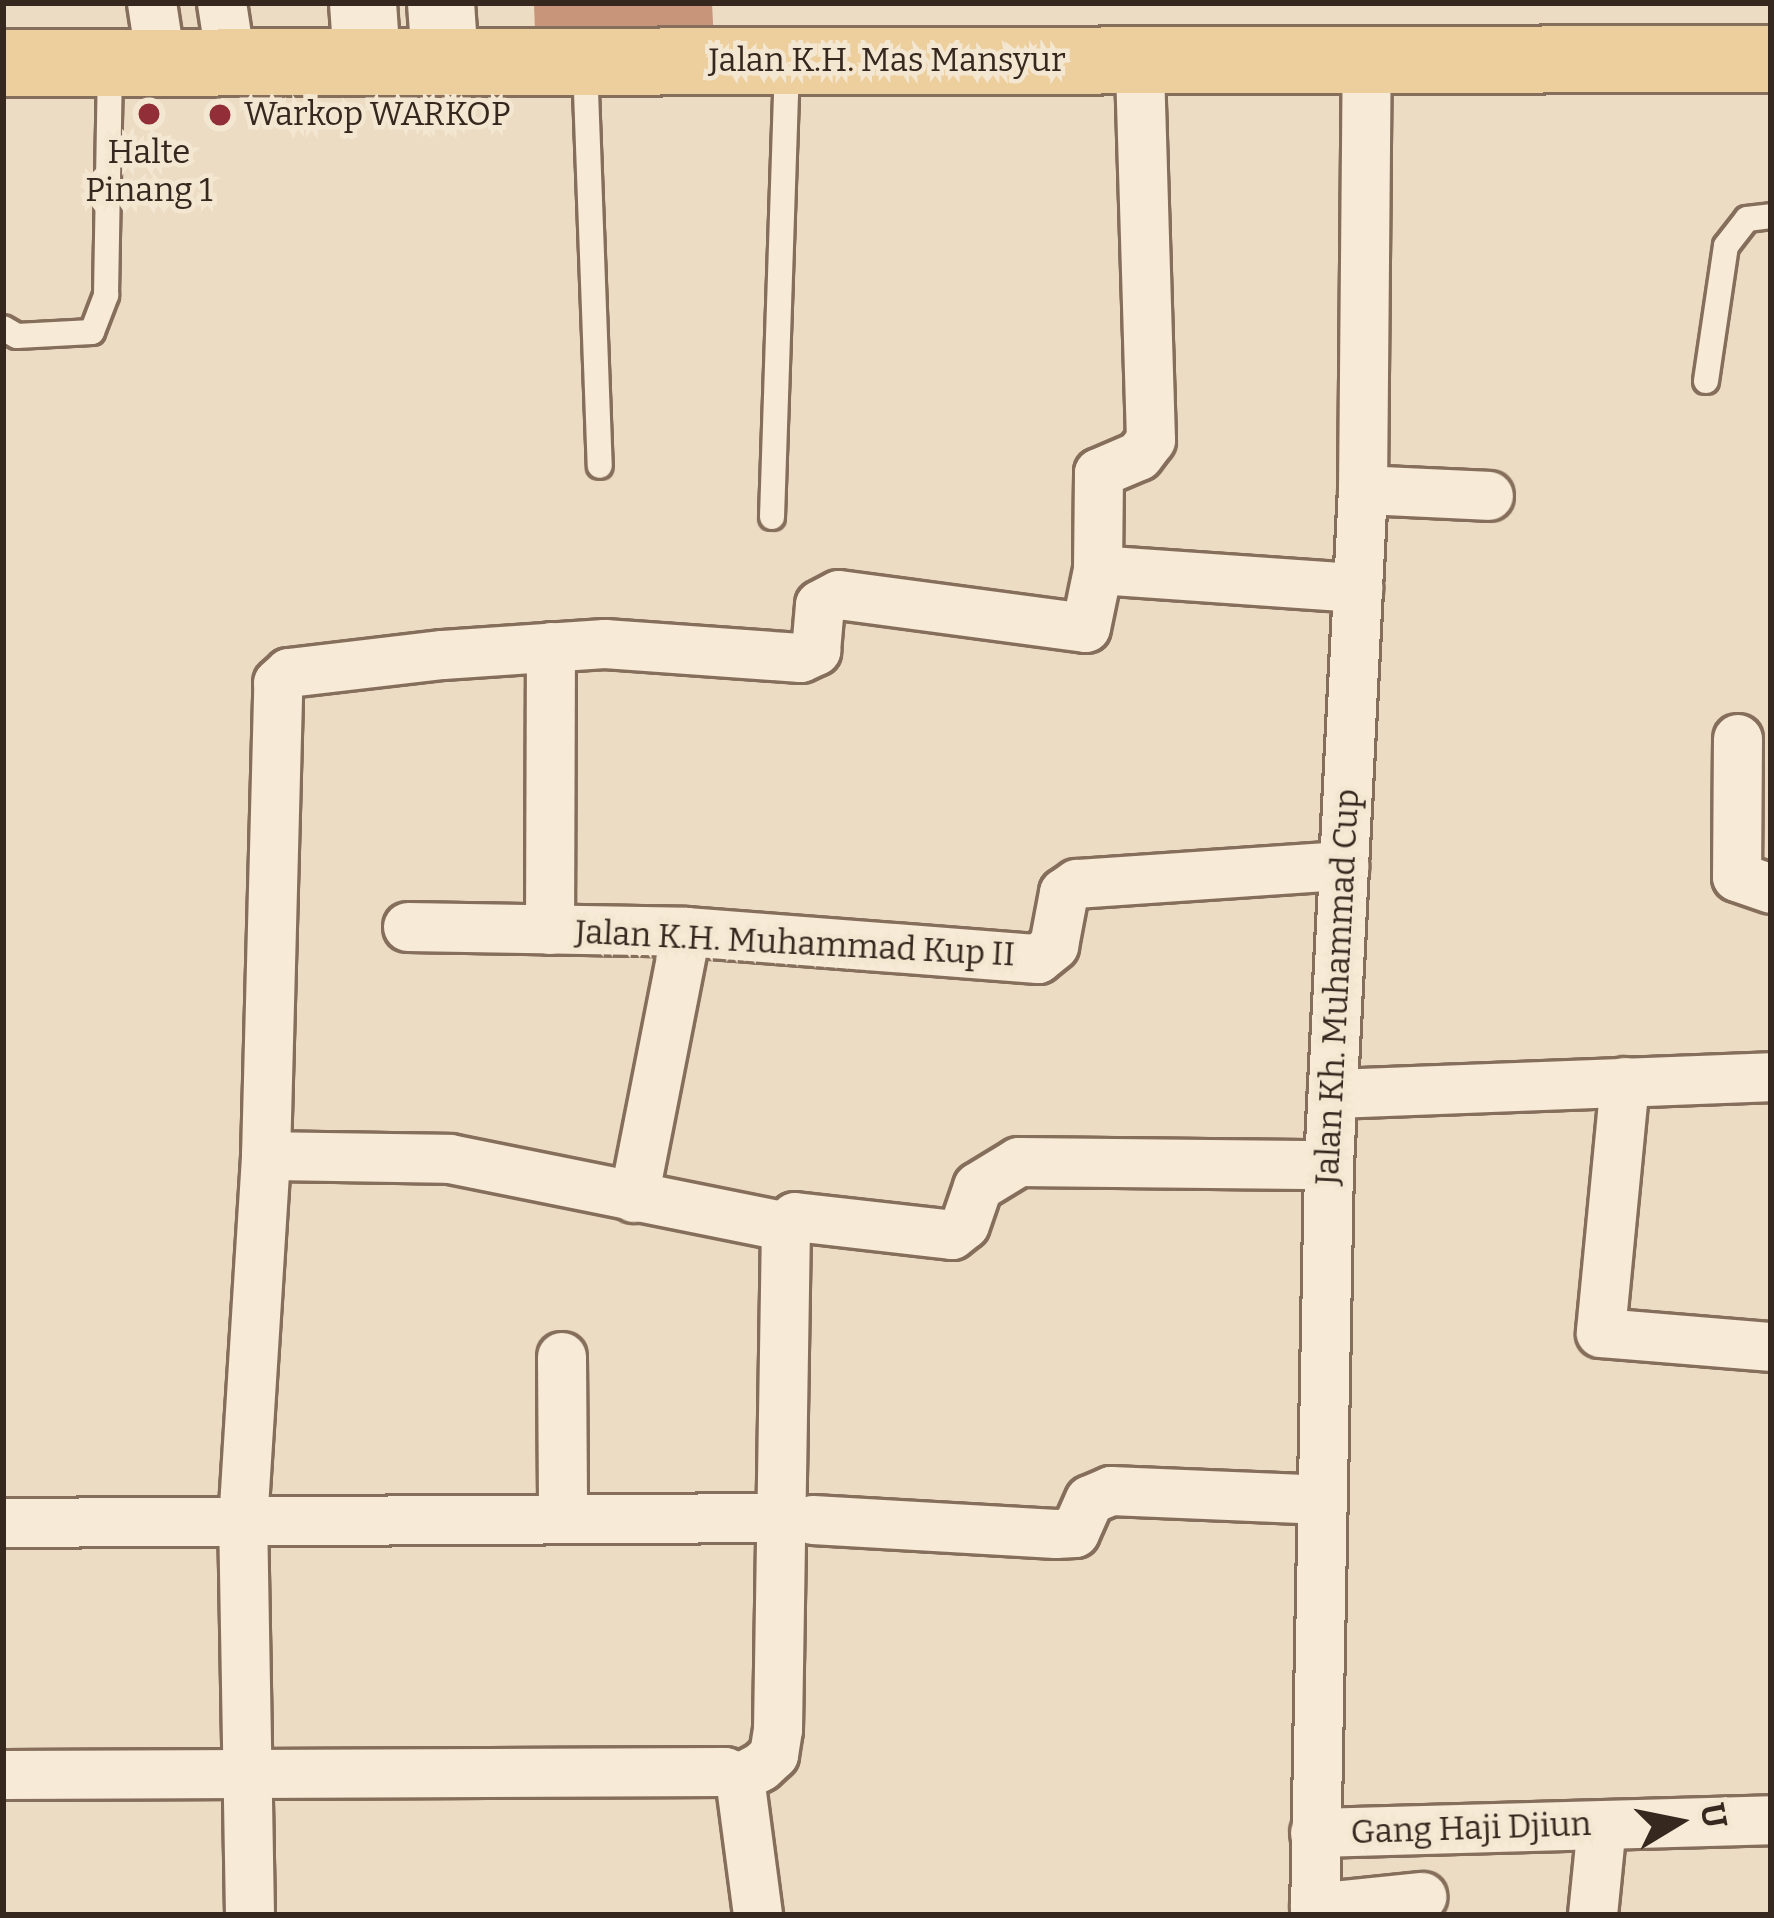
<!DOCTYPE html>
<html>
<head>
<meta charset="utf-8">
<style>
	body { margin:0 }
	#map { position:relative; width:1774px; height:1918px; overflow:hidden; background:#ecdcc3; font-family:Bitter,serif }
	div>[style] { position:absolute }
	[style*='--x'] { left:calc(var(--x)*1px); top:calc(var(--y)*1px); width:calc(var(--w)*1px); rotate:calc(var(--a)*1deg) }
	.building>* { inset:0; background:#c8957b }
	.roads { filter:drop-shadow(3px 0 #856e5b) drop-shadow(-3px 0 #856e5b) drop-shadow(0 3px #856e5b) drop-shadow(0 -3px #856e5b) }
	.lane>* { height:24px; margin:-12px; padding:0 12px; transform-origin:12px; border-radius:12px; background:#f7ead6 }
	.street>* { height:48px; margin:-24px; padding:0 24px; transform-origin:24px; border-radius:24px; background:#f7ead6 }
	.secondary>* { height:66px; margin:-33px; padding:0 33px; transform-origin:33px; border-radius:33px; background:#f7ead6 }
	.primary>* { height:66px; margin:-33px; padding:0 33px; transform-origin:33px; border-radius:33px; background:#edce9d }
	.dots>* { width:33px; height:33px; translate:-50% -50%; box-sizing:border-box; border:6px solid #f4e7d2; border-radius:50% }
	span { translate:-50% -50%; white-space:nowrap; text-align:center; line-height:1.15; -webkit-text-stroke:9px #f4e7d2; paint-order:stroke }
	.street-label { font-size:33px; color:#36281e }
	.poi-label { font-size:33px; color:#36281e }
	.left { translate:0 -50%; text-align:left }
	.frame { position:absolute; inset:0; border:6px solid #36281e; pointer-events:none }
	.north { position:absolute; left:1618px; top:1762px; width:120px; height:120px; -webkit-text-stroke:9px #f4e7d2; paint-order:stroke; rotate:80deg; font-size:33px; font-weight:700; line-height:48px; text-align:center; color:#36281e }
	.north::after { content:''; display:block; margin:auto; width:42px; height:54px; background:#36281e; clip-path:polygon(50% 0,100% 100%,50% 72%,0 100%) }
</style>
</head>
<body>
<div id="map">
	<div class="building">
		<div style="clip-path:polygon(534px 3px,712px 3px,714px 43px,535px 32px)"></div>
	</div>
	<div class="roads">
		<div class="lane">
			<div style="--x:585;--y:64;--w:402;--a:87.9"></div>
			<div style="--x:3;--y:328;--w:16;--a:30"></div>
			<div style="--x:17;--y:336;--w:75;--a:-3.1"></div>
			<div style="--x:92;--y:332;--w:40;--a:-69"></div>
			<div style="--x:106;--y:295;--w:230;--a:-89"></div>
			<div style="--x:1706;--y:381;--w:136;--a:-81.6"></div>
			<div style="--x:1726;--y:246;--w:34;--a:-52"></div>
			<div style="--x:1747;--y:219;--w:24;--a:-7"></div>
			<div style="--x:772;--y:517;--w:454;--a:-88.1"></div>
		</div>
		<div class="street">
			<div style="--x:152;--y:3;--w:60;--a:81.3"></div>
			<div style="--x:222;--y:3;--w:60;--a:81.3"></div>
			<div style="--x:1363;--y:490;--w:126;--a:2.7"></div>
			<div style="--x:1098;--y:570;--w:261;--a:4"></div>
			<div style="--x:1738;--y:739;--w:138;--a:90.4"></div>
			<div style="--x:1737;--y:877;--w:36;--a:19"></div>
			<div style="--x:408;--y:927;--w:278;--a:1"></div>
			<div style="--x:686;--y:932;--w:353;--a:4.4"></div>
			<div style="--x:1038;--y:959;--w:21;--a:-39"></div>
			<div style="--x:1054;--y:946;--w:54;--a:-79.3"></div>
			<div style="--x:1064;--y:893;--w:16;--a:-35"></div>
			<div style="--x:1077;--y:884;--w:268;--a:-3.9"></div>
			<div style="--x:550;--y:930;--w:283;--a:-89.8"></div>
			<div style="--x:1625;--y:1082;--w:252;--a:95.5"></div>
			<div style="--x:1601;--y:1333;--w:171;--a:4.7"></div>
			<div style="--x:1333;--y:1094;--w:438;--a:-2.2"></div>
			<div style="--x:266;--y:1156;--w:184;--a:0.9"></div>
			<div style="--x:450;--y:1159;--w:343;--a:11.4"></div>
			<div style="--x:634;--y:1198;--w:271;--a:-78.9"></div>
			<div style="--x:786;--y:1227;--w:13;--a:-48"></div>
			<div style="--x:795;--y:1217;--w:158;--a:6.5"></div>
			<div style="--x:952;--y:1235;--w:16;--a:-38"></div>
			<div style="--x:965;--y:1225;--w:40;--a:-71.1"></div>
			<div style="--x:978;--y:1187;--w:48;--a:-31.4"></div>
			<div style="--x:1019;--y:1162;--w:310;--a:0.6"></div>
			<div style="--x:562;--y:1357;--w:159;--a:89.6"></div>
			<div style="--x:813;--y:1520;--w:243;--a:3.3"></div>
			<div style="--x:1056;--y:1534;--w:19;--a:-3"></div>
			<div style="--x:1075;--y:1533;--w:36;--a:-66"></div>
			<div style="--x:1090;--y:1500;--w:23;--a:-23"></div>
			<div style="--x:1111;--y:1491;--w:212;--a:2.4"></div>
			<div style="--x:3;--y:1523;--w:777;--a:-0.37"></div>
			<div style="--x:3;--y:1775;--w:722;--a:-0.24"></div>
			<div style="--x:725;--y:1772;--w:16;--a:22"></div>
			<div style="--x:740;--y:1778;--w:24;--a:-28"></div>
			<div style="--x:761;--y:1767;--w:18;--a:-43"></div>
			<div style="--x:774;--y:1755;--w:25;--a:-81"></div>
			<div style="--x:778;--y:1730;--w:503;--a:-89.09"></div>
			<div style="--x:740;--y:1778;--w:138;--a:82.5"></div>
			<div style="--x:1315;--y:1833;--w:456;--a:-1.6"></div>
			<div style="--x:1315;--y:1908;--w:108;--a:-5.9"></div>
			<div style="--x:250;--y:1915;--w:392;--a:-91"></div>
			<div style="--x:243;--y:1523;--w:368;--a:-86.4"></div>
			<div style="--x:266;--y:1156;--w:473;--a:-88.5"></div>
			<div style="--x:278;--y:683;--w:15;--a:-42"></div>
			<div style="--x:289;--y:673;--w:155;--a:-6.7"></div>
			<div style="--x:443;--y:655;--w:162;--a:-3.9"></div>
			<div style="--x:605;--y:644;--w:196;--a:4.1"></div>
			<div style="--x:801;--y:658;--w:17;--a:-25"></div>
			<div style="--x:816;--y:651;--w:46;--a:-85"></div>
			<div style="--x:820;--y:605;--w:21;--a:-28"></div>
			<div style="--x:839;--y:595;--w:249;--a:7.6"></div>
			<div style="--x:1086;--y:628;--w:59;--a:-78.3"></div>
			<div style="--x:1098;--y:570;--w:97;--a:-89.4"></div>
			<div style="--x:1099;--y:473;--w:43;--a:-23"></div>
			<div style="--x:1139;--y:456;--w:20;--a:-53"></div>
			<div style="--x:1151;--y:440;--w:379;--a:-91.7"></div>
			<div style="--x:1315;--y:1915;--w:750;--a:-88.93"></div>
			<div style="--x:1329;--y:1165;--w:676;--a:-87.12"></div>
			<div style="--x:1363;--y:490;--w:430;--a:-89.5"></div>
			<div style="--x:1593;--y:1915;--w:90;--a:-84.3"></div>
		</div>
		<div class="secondary">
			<div style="--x:363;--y:3;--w:59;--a:86.1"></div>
			<div style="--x:441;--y:3;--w:59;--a:86.1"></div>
		</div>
		<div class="primary">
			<div style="--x:3;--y:63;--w:1768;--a:-0.13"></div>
		</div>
	</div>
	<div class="dots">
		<div style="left:149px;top:114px;background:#912e37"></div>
		<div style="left:220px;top:115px;background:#912e37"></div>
	</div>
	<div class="street-label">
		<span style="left:887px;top:61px">Jalan K.H. Mas Mansyur</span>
		<span style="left:795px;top:944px;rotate:3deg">Jalan K.H. Muhammad Kup II</span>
		<span style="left:1338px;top:987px;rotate:-87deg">Jalan Kh. Muhammad Cup</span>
		<span style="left:1471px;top:1829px;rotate:-2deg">Gang Haji Djiun</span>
	</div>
	<div class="poi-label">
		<span class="left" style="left:244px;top:115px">Warkop WARKOP</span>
		<span style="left:149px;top:172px">Halte<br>Pinang 1</span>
	</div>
	<div class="frame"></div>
	<div class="north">U</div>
</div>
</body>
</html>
